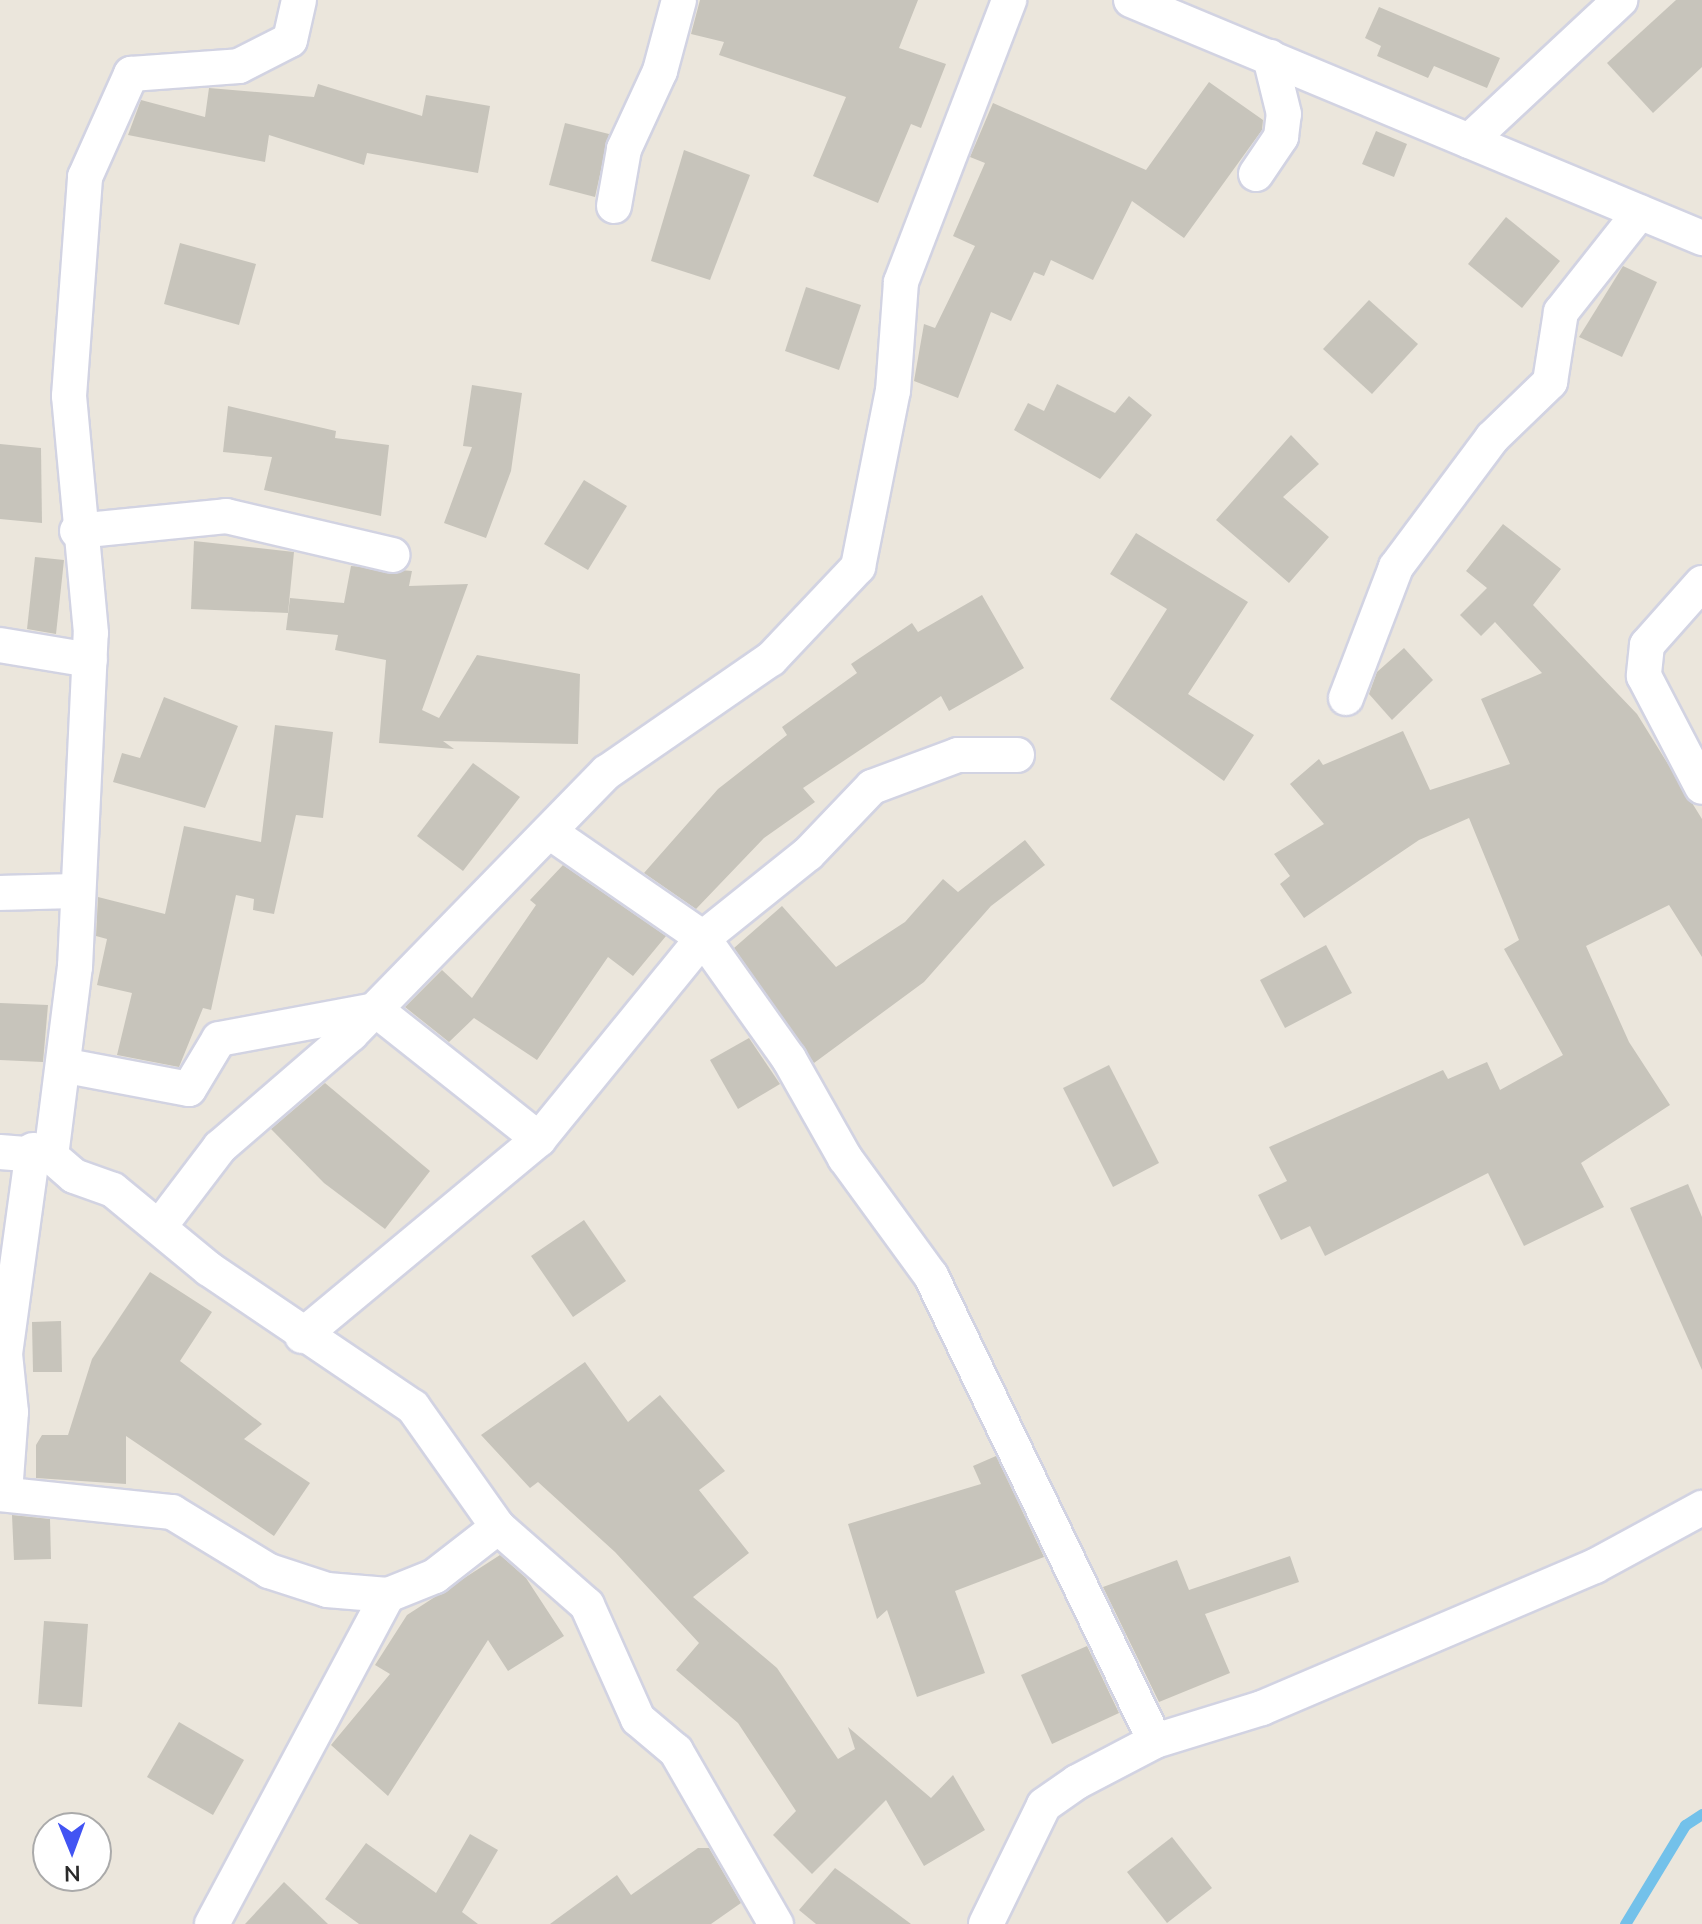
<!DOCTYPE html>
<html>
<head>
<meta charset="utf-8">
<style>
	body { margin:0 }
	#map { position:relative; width:1702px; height:1924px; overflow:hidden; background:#ebe6dc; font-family:Mulish,sans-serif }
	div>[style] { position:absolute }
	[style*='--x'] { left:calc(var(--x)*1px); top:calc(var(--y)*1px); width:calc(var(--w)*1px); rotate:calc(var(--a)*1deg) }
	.stream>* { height:11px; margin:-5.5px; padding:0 5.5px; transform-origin:5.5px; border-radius:5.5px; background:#73c1ea }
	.building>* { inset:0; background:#c7c4bb }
	.roads { filter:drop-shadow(2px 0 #d2d3e2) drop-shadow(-2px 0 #d2d3e2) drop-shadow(0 2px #d2d3e2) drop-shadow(0 -2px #d2d3e2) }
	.street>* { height:34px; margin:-17px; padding:0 17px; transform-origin:17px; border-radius:17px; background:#fff }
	span { translate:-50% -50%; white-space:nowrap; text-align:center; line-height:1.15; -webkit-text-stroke:6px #fff; paint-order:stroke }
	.north { position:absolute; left:32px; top:1812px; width:80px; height:80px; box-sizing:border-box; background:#fff; border:2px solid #aaa; border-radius:50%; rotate:179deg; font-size:22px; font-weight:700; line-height:32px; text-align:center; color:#2a2a2a }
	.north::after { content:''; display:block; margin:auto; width:28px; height:36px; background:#4254f3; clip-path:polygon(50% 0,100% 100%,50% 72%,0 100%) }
</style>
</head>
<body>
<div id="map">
	<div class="stream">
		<div style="--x:1625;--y:1924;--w:116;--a:-58.8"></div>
		<div style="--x:1685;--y:1825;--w:20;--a:-33"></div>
	</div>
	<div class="building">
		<div style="clip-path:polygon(700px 0,918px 0,899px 48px,946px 64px,921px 128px,911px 124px,878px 203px,813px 176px,846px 97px,719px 55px,724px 42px,691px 34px)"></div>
		<div style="clip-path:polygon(1676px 0,1702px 0,1702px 67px,1653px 113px,1607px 63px)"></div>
		<div style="clip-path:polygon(1379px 7px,1500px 58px,1487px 88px,1434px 66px,1428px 78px,1377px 56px,1381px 46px,1365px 38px)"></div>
		<div style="clip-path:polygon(1209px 82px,1263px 120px,1262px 130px,1184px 238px,1132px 201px,1093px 280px,1051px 260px,1044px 276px,1034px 272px,1011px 321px,991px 312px,958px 398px,914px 381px,924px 324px,935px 328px,975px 246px,953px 236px,985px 163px,970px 157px,993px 103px,1146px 170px)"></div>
		<div style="clip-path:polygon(318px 84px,422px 116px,426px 95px,490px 106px,478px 173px,367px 153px,364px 165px,269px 135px,265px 162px,128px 135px,141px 100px,205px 117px,209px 88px,314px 97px)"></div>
		<div style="clip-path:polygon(565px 123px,609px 134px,595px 197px,549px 185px)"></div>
		<div style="clip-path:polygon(1376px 131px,1407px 144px,1394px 177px,1362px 164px)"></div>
		<div style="clip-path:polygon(684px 150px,750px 175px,710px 280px,651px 261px)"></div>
		<div style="clip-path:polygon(1506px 217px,1560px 261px,1522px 308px,1468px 264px)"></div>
		<div style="clip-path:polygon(180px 243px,256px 264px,239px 325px,164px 304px)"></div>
		<div style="clip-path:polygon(1623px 266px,1657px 282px,1622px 357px,1579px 337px)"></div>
		<div style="clip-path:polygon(806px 287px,861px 305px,839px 370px,785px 351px)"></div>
		<div style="clip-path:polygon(1369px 300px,1418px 344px,1372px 394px,1323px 349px)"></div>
		<div style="clip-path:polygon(1057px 384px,1115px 413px,1129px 396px,1152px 415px,1100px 479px,1014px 430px,1028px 403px,1044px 411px)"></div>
		<div style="clip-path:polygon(472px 385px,522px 393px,511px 471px,486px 538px,444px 523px,472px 447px,463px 446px)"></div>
		<div style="clip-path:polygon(228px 406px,336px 431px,335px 438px,389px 445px,381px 516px,264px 490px,272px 457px,223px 452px)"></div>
		<div style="clip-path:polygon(1291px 435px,1319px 464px,1283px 497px,1329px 537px,1289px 583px,1216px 520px)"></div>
		<div style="clip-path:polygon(0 444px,41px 448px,42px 523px,0 519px)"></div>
		<div style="clip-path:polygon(584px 480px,627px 506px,588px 570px,544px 544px)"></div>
		<div style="clip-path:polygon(1503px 524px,1561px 569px,1533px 605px,1637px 714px,1702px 819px,1702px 957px,1669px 905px,1586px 946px,1629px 1042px,1670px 1105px,1581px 1163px,1604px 1207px,1524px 1246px,1488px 1173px,1325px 1256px,1310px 1226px,1281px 1240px,1258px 1195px,1287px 1181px,1269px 1147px,1443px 1070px,1448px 1079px,1487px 1062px,1500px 1090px,1563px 1055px,1504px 949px,1519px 940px,1469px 818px,1419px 840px,1304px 918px,1280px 884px,1290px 876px,1274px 854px,1324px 824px,1290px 784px,1319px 759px,1323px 765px,1403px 731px,1430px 790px,1510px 764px,1481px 699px,1542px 673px,1495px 622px,1481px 636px,1460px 615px,1487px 588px,1466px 571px)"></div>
		<div style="clip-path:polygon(1136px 533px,1248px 602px,1188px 694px,1254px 735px,1224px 781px,1110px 699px,1167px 609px,1110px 574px)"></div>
		<div style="clip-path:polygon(194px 541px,294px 552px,288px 613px,191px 609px)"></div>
		<div style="clip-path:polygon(35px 557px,64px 560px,56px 634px,27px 629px)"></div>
		<div style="clip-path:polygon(351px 566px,412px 571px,409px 586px,468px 584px,422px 710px,439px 718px,477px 655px,580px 674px,578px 744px,443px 741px,454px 749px,379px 743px,386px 660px,335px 650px,338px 635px,286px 630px,290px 598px,344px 603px)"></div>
		<div style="clip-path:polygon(982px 595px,1024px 668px,949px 711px,941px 696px,803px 788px,815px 802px,764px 838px,696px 909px,644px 873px,718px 789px,787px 735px,782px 727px,857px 673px,851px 664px,912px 623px,918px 632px)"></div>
		<div style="clip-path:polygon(1404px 648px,1433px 680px,1392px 720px,1369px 694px,1377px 672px)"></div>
		<div style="clip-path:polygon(164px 697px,238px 726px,205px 808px,113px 782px,122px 753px,140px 758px)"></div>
		<div style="clip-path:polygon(275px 725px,333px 732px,323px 818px,296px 815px,274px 914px,253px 910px,254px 899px,236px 895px,211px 1010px,203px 1008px,179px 1067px,117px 1055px,132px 993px,97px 985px,107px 939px,96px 936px,98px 897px,165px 914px,184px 826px,261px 842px)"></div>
		<div style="clip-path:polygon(473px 763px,520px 797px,463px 871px,417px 836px)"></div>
		<div style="clip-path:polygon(1025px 840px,1045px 865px,991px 906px,924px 982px,814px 1063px,734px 948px,782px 906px,836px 967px,905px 922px,943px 879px,958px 892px)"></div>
		<div style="clip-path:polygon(563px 865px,666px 936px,633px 976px,608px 957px,537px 1060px,474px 1018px,449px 1042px,405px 1007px,442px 970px,472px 998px,536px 905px,530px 900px)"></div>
		<div style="clip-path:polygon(1326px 945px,1352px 993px,1285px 1028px,1260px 980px)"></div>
		<div style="clip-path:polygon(0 1003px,48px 1005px,43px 1062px,0 1060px)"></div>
		<div style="clip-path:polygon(749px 1038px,780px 1084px,738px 1109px,710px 1060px)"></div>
		<div style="clip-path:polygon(1109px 1065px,1159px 1163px,1113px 1187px,1063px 1088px)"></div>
		<div style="clip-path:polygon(325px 1083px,430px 1171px,385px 1229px,324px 1183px,271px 1129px)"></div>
		<div style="clip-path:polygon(1688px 1184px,1702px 1217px,1702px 1370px,1630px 1208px)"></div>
		<div style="clip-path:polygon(584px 1220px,626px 1281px,573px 1317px,531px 1256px)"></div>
		<div style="clip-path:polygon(150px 1272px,212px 1312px,180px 1361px,262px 1424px,244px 1439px,310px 1483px,274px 1536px,126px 1436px,126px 1484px,36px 1478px,36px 1445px,42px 1435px,68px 1435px,92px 1359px)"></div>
		<div style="clip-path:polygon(61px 1321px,62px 1372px,33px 1372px,32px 1322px)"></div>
		<div style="clip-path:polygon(585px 1362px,628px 1422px,660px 1395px,725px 1471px,699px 1490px,749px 1553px,693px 1597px,777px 1668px,838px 1759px,855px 1749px,848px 1727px,931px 1798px,953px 1775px,985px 1830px,924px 1866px,886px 1800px,812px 1874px,773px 1835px,796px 1811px,738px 1723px,676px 1670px,699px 1643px,615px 1552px,538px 1482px,530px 1488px,481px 1435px)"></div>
		<div style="clip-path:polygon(996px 1456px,1044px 1557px,955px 1591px,985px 1673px,917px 1697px,887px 1610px,877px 1619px,848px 1524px,981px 1484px,973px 1466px)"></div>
		<div style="clip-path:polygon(12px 1515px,50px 1519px,51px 1559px,14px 1560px)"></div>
		<div style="clip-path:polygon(500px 1555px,526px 1578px,564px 1636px,508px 1671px,488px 1640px,388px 1796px,331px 1745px,390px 1674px,375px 1665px,407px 1615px)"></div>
		<div style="clip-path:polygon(1290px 1556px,1299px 1582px,1205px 1614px,1230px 1673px,1159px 1702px,1103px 1587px,1177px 1560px,1189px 1590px)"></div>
		<div style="clip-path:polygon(44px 1621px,88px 1624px,82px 1707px,38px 1704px)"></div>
		<div style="clip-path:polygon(1087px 1646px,1119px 1713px,1052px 1744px,1021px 1675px)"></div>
		<div style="clip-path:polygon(179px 1722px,244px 1760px,213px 1815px,147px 1777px)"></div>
		<div style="clip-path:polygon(470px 1834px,498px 1850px,462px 1912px,478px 1924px,359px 1924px,325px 1899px,366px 1843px,436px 1893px)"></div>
		<div style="clip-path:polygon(1172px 1837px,1212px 1888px,1167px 1923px,1127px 1872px)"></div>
		<div style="clip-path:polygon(698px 1848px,709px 1848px,741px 1903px,711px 1924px,550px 1924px,617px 1875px,631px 1895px)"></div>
		<div style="clip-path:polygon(835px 1868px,856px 1883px,911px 1924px,816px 1924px,799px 1910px)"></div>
		<div style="clip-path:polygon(284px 1882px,328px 1924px,245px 1924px)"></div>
	</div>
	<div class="roads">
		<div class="street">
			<div style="--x:1131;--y:0;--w:619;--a:22.63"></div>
			<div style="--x:1469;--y:141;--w:207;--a:-43"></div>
			<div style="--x:1256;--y:174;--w:45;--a:-56"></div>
			<div style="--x:1281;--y:137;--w:23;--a:-83"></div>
			<div style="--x:1284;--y:114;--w:59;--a:-103.8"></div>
			<div style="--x:614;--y:206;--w:58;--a:-80"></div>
			<div style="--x:624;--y:149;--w:86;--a:-65.2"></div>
			<div style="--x:660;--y:71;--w:73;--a:-75"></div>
			<div style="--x:77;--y:531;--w:150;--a:-5.7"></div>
			<div style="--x:226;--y:516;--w:171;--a:13.2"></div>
			<div style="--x:1702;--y:583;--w:83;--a:131.6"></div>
			<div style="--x:1647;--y:645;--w:31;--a:96"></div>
			<div style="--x:1644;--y:676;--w:125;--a:62.4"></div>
			<div style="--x:0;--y:645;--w:91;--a:9.5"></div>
			<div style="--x:1346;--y:698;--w:140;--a:-69.1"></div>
			<div style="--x:1396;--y:567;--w:161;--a:-53.3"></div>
			<div style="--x:1492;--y:438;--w:81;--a:-44"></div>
			<div style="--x:1550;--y:382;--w:71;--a:-81.1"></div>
			<div style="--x:1561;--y:312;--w:127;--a:-51.7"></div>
			<div style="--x:551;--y:833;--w:185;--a:34.6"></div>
			<div style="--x:703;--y:938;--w:148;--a:54.6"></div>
			<div style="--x:789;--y:1059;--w:114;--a:60.5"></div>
			<div style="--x:845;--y:1158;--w:146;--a:53.9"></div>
			<div style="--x:931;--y:1276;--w:516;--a:64.28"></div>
			<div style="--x:0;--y:893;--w:77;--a:-1.5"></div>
			<div style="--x:67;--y:1066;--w:124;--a:10.7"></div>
			<div style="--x:189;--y:1089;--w:58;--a:-59"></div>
			<div style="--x:219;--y:1039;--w:160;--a:-10.5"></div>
			<div style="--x:376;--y:1010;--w:208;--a:38.4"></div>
			<div style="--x:0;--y:1152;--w:51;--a:4.5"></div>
			<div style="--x:51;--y:1156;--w:30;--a:41"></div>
			<div style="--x:74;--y:1176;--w:41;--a:19.7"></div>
			<div style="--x:113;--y:1190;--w:124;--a:39.5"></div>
			<div style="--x:209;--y:1269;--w:246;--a:34.1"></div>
			<div style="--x:413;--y:1407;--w:147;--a:54.7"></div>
			<div style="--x:498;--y:1527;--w:118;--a:41.2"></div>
			<div style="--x:587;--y:1605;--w:125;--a:65.9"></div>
			<div style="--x:638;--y:1719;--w:50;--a:40.1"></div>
			<div style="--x:676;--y:1751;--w:200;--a:60"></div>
			<div style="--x:51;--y:1156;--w:191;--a:-82.8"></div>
			<div style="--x:75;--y:967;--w:334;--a:-87.3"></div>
			<div style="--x:91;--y:633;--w:238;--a:-95.3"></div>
			<div style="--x:69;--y:396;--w:220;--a:-85.8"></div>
			<div style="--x:85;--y:177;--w:113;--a:-65.9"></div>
			<div style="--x:131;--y:74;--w:108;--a:-4.2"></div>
			<div style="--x:239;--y:66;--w:57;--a:-27"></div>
			<div style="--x:290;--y:40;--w:41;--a:-77.3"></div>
			<div style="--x:160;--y:1226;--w:99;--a:-52.8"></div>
			<div style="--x:220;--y:1147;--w:173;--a:-40.8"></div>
			<div style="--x:351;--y:1034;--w:366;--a:-45.7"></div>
			<div style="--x:607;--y:772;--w:199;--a:-34.6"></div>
			<div style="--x:771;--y:659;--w:127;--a:-46.6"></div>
			<div style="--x:858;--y:567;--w:179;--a:-78.8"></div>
			<div style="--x:893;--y:391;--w:109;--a:-85.8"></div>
			<div style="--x:901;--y:282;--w:302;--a:-69"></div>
			<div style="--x:302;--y:1336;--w:308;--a:-39.7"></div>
			<div style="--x:539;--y:1139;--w:259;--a:-50.8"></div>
			<div style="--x:703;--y:938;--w:134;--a:-38.7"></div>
			<div style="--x:808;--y:854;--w:93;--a:-46.3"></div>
			<div style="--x:872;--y:787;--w:92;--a:-20.4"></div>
			<div style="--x:958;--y:755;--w:59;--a:0"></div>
			<div style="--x:5;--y:1493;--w:81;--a:-85.8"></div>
			<div style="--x:11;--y:1412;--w:58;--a:-95.9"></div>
			<div style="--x:5;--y:1354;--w:206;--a:-82.2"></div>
			<div style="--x:0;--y:1494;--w:173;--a:6"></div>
			<div style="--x:172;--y:1512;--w:114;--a:31.3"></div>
			<div style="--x:269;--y:1571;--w:61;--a:18.1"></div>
			<div style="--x:327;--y:1590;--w:61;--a:4.7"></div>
			<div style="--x:388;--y:1595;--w:51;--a:-22"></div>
			<div style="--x:435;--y:1576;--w:80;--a:-37.9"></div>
			<div style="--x:212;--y:1924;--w:373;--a:-61.9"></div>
			<div style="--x:986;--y:1924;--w:132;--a:-64"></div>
			<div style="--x:1044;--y:1805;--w:40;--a:-34.9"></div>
			<div style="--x:1077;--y:1782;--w:88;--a:-27.7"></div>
			<div style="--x:1155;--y:1741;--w:112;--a:-17.1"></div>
			<div style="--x:1262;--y:1708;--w:362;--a:-23.1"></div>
			<div style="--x:1595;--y:1566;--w:122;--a:-28.5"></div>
		</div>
	</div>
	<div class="north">N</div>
</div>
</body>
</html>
